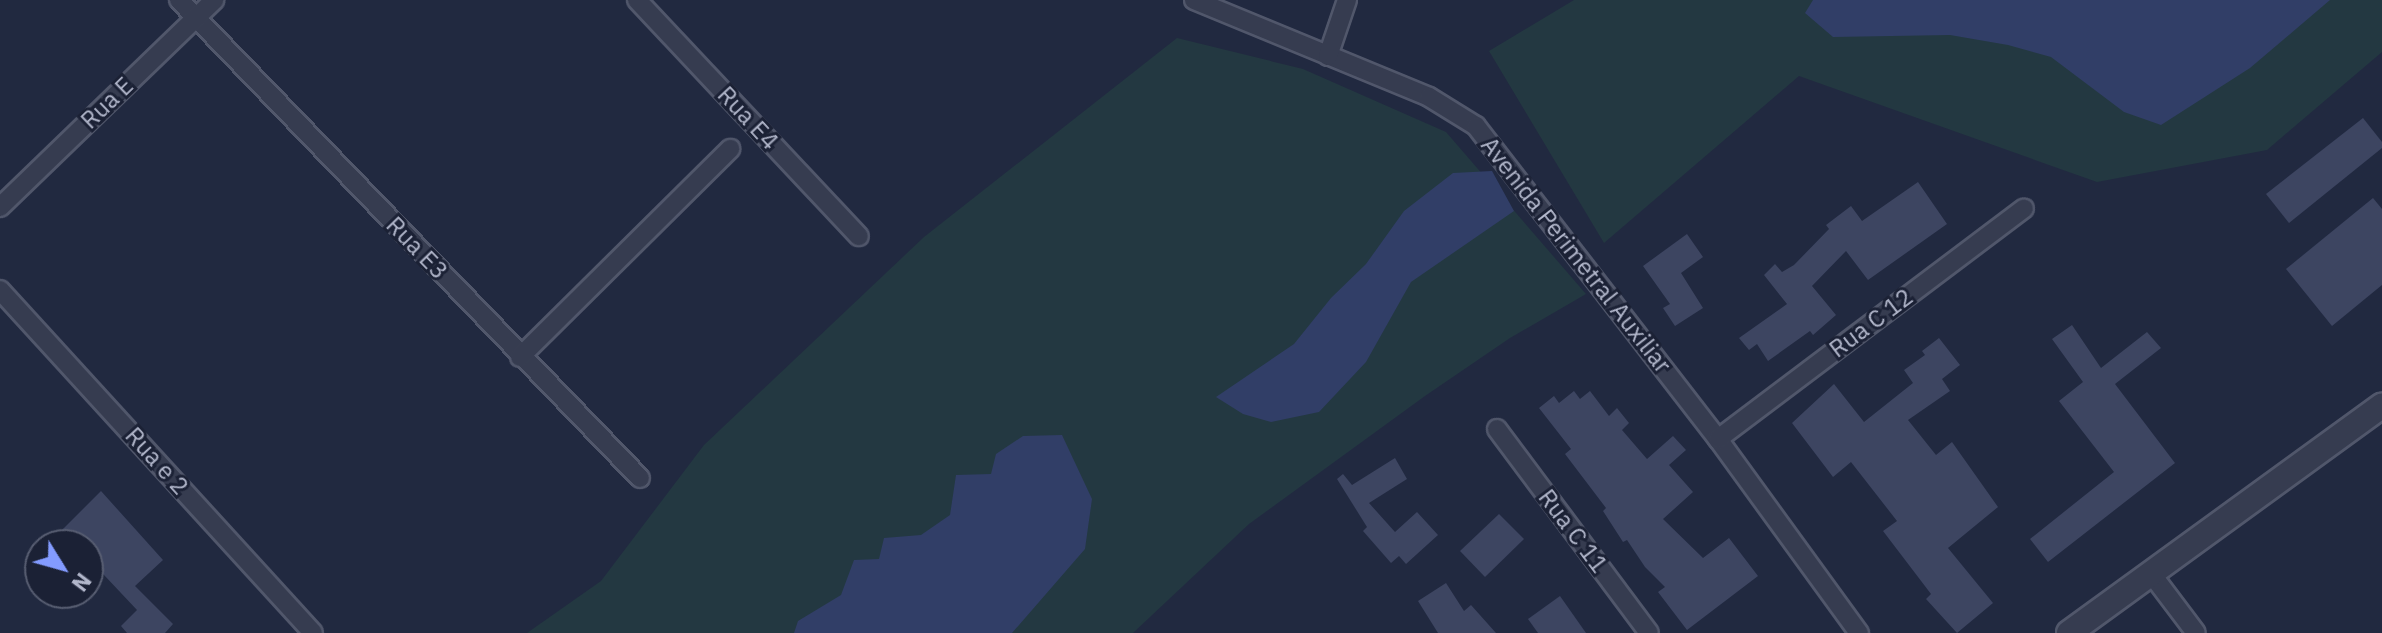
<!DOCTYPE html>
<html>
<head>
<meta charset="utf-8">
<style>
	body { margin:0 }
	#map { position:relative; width:2382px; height:633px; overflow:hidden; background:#212940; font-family:"IBM Plex Sans",sans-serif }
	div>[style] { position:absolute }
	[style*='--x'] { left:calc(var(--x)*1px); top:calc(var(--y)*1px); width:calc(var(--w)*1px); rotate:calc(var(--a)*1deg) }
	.green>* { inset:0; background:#233841 }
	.water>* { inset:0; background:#313e67 }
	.building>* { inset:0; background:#3d4561 }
	.roads { filter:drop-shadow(2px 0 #51576b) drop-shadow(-2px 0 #51576b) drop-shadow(0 2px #51576b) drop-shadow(0 -2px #51576b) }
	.minor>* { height:18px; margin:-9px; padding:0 9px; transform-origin:9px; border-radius:9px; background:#363c50 }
	.tertiary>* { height:24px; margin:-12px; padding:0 12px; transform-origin:12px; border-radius:12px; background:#363c50 }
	span { translate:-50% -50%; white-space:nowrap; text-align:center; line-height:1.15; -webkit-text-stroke:6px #1b2135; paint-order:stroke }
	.street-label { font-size:24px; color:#b2b7cb }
	.north { position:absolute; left:24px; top:529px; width:80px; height:80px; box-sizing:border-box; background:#1b2135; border:2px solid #575d71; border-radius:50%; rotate:127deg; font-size:22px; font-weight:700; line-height:32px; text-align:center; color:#b2b7cb }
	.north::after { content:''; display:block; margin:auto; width:28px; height:36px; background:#839bff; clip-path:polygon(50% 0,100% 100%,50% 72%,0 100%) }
</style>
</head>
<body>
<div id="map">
	<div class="green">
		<div style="clip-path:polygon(1574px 0,2382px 0,2382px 52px,2267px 150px,2097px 182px,1799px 76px,1604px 243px,1489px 51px)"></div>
		<div style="clip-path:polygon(1177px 38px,1303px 69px,1446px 132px,1586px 294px,1510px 338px,1425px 396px,1249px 524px,1133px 633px,527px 633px,601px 581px,704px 445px,924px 237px)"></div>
	</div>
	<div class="water">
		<div style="clip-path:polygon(1813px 0,2330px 0,2250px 68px,2161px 125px,2124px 112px,2051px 57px,2008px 45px,1950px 35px,1833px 37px,1805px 13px)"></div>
		<div style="clip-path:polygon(1492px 171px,1514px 211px,1411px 282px,1366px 362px,1319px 412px,1271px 422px,1243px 414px,1216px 397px,1294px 344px,1331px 298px,1366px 264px,1404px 211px,1453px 173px)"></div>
		<div style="clip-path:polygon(1062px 435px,1092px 499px,1085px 549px,1012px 633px,794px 633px,798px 621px,841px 595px,854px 560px,879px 559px,884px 538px,921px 535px,950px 515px,956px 475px,991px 474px,996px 454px,1023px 436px)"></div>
	</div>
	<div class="building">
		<div style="clip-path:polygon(2363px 118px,2382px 142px,2382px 148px,2289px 223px,2266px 194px)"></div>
		<div style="clip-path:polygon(1918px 182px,1947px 224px,1868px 280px,1846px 251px,1812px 286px,1836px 315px,1813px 335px,1810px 331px,1768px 361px,1757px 344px,1749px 350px,1739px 338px,1787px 304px,1764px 275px,1775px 264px,1782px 272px,1794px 265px,1829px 229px,1826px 225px,1851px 206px,1862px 221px)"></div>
		<div style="clip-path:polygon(2373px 198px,2382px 209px,2382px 285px,2332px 326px,2286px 269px)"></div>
		<div style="clip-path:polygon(1687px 234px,1703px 257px,1681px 273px,1703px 308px,1675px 326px,1663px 308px,1670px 304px,1643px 266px)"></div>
		<div style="clip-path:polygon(2072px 325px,2101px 368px,2147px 332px,2161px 348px,2115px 384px,2175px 463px,2048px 562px,2030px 539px,2114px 472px,2059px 401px,2083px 382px,2052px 339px)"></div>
		<div style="clip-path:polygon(1939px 338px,1960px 365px,1942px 379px,1950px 391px,1908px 420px,1936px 455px,1952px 442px,1998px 507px,1948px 548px,1993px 603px,1957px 633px,1926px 599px,1931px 594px,1883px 531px,1897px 521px,1851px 462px,1833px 477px,1792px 423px,1834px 384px,1864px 422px,1913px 383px,1904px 370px,1925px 355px,1922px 351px)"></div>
		<div style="clip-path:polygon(1574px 391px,1580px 399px,1590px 391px,1609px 416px,1617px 408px,1629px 423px,1622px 430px,1647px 459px,1673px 436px,1686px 450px,1669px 465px,1693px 492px,1663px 519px,1703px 558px,1729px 538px,1758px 576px,1687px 630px,1658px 592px,1665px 587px,1645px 567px,1627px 540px,1623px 542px,1603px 511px,1606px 508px,1565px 454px,1571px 449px,1539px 408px,1554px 396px,1559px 403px)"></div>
		<div style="clip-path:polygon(1395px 458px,1407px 479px,1369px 503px,1395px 532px,1417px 512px,1438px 535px,1406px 564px,1399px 556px,1391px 563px,1363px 531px,1367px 527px,1337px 479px,1343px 474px,1352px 485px)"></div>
		<div style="clip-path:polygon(101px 491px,163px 560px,135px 586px,173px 624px,165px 633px,127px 633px,121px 626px,137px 610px,88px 558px,88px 545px,77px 545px,62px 530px)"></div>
		<div style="clip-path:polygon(1499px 514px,1524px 539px,1485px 577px,1460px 551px)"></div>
		<div style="clip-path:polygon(1446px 583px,1464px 611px,1471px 605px,1496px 633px,1438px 633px,1418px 601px)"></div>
		<div style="clip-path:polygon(1560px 596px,1586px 633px,1538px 633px,1528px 619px)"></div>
	</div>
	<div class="roads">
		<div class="minor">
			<div style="--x:179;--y:0;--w:664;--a:46.04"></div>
			<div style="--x:637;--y:0;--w:324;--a:46.8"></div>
			<div style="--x:1194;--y:0;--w:254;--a:22.4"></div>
			<div style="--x:1429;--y:97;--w:55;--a:31.7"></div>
			<div style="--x:1476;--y:126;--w:396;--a:52.3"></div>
			<div style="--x:1718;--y:439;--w:240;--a:54"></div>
			<div style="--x:1328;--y:56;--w:59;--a:-71.3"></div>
			<div style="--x:0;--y:207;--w:298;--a:-44"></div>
			<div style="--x:0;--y:290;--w:464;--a:47.6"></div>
			<div style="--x:520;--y:357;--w:296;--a:-44.7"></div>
			<div style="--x:1497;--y:429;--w:254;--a:53.3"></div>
			<div style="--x:1718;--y:439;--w:383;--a:-37"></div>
			<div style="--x:2150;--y:572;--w:76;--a:53"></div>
		</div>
		<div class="tertiary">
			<div style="--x:2069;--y:633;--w:387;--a:-36"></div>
		</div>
	</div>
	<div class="street-label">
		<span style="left:107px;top:103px;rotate:-44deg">Rua E</span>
		<span style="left:748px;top:118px;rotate:47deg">Rua E4</span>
		<span style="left:417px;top:248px;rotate:46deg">Rua E3</span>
		<span style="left:1576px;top:255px;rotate:52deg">Avenida Perimetral Auxiliar</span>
		<span style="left:1871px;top:323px;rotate:-37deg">Rua C 12</span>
		<span style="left:157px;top:461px;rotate:48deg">Rua e 2</span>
		<span style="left:1573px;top:531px;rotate:53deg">Rua C 11</span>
	</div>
	<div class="north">N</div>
</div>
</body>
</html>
